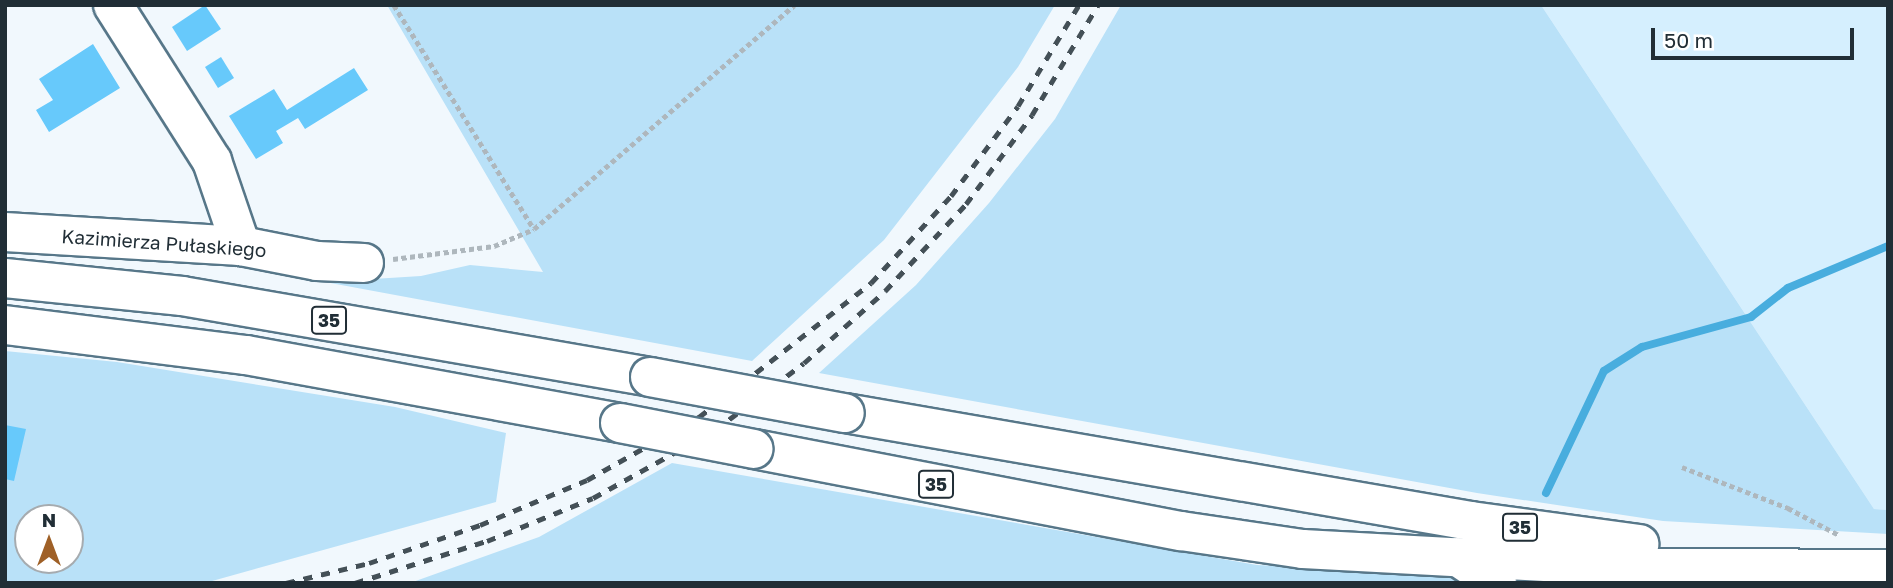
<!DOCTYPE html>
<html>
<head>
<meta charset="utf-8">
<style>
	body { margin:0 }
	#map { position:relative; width:1893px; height:588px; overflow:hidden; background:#f1f8fd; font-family:"Golos Text",sans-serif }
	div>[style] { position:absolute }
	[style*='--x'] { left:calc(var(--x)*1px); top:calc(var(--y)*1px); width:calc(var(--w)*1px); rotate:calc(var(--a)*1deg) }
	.built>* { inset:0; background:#d5effe }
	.green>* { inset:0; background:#b9e1f8 }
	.stream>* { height:8px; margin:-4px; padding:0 4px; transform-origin:4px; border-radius:4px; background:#48adde }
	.building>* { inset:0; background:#67c9fb }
	.path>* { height:4.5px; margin-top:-2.25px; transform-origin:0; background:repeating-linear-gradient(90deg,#aeb7bd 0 5px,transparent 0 8.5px) }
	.roads { filter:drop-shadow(2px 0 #577789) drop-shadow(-2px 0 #577789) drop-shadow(0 2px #577789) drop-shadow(0 -2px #577789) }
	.minor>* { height:38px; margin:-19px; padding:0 19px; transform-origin:19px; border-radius:19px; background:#fff }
	.major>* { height:38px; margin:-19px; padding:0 19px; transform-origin:19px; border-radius:19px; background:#fff }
	.rail>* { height:5px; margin-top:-2.5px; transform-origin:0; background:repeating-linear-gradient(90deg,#445057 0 9px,transparent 0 18px) }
	.bridges { filter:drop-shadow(2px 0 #577789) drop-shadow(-2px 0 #577789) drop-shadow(0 2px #577789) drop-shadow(0 -2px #577789) }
	.major-bridge>* { height:38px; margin:-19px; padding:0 19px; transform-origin:19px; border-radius:19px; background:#fff }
	span { translate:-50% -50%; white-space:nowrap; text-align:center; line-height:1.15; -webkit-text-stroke:5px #fff; paint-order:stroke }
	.shield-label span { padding:2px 5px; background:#fff; border:2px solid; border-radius:5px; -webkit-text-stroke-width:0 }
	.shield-label { font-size:18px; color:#212e36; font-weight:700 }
	.street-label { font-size:19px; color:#212e36 }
	.frame { position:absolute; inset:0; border:7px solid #212e36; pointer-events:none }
	.north { position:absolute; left:14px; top:504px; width:70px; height:70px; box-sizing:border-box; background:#fff; border:2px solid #a6abaf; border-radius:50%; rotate:0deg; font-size:19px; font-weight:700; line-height:28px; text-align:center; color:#212e36 }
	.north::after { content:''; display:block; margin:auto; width:24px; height:32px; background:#9f6027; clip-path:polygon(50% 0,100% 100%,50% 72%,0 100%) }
	.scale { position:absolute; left:1651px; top:28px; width:203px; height:32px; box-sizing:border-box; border:4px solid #212e36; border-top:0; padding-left:9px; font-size:21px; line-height:24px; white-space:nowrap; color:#212e36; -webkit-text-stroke:5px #fff; paint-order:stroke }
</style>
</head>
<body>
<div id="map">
	<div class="built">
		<div style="clip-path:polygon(1541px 5px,1888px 5px,1888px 510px,1874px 509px)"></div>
	</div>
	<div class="green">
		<div style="clip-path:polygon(387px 5px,1055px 5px,1018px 67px,884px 240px,752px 361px,325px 282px,421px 276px,470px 265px,543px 272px)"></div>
		<div style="clip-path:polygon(1121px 5px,1541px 5px,1874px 509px,1888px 510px,1888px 534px,1663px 521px,1477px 493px,819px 373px,916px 285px,989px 203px,1055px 119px)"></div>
		<div style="clip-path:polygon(evenodd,5px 351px,117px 362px,395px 407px,506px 433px,496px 502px,205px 583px,5px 583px,5px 351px,28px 518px,70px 518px,70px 560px,28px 560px,28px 518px)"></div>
		<div style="clip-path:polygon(672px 463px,1257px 565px,1446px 576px,1459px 583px,410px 583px,539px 537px)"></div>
	</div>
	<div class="stream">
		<div style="--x:1546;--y:493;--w:135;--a:-64.6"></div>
		<div style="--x:1604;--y:371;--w:45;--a:-32.3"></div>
		<div style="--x:1642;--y:347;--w:113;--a:-15.4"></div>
		<div style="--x:1751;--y:317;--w:47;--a:-38.1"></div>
		<div style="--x:1788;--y:288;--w:108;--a:-22.8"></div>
	</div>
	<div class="building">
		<div style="clip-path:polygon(205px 5px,221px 29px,187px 51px,172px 27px)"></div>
		<div style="clip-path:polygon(93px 44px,120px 88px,49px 132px,36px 110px,53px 100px,39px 79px)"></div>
		<div style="clip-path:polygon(221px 57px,234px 78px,218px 88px,205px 67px)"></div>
		<div style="clip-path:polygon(354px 68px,368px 90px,305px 129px,298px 118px,276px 131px,283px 143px,256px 159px,229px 116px,274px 89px,287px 110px)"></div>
		<div style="clip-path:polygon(5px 425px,26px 429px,14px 481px,5px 479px)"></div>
	</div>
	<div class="path">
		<div style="--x:394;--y:5;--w:264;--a:58"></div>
		<div style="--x:393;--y:259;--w:102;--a:-7.3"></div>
		<div style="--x:494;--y:246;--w:43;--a:-23"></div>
		<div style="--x:534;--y:229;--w:343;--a:-40.7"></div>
		<div style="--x:1682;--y:467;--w:114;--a:21.1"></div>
		<div style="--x:1788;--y:508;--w:58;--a:27.9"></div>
	</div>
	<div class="roads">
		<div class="minor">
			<div style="--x:113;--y:5;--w:185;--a:57.6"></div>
			<div style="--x:212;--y:161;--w:90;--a:71.2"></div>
			<div style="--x:5;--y:232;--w:236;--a:3.4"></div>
			<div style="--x:241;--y:246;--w:77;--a:11.2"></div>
			<div style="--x:317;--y:261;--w:47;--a:2.4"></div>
			<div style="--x:1458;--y:557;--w:47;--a:33.7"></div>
		</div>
		<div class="major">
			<div style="--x:5;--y:278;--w:178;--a:5.8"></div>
			<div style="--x:182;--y:296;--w:475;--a:9.8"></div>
			<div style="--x:5;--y:325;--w:243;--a:7.1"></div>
			<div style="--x:246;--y:355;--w:380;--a:10.3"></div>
			<div style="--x:845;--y:413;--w:635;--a:9.79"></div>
			<div style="--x:1471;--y:521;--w:170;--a:7.8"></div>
			<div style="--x:754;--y:449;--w:435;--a:10.9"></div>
			<div style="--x:1181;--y:531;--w:123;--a:8.4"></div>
			<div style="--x:1303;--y:549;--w:349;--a:3.1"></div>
			<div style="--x:1651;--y:568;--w:237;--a:0.2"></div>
		</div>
	</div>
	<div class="rail">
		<div style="--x:286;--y:583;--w:85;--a:-13.5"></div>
		<div style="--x:369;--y:563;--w:117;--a:-18.9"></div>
		<div style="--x:480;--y:525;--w:116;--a:-22.8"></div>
		<div style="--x:587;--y:480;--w:129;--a:-29.4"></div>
		<div style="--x:699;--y:417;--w:218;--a:-37.9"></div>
		<div style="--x:871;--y:283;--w:118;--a:-47.4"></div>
		<div style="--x:951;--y:196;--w:112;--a:-53.3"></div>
		<div style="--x:1018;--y:106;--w:118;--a:-58.9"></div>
		<div style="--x:355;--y:583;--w:139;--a:-17.7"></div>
		<div style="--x:487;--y:541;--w:114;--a:-22.1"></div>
		<div style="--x:593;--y:498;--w:140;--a:-29.1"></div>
		<div style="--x:715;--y:430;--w:111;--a:-37"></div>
		<div style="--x:804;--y:363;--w:108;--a:-41.6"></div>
		<div style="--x:885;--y:291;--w:119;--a:-47"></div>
		<div style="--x:966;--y:204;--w:111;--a:-53.4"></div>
		<div style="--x:1032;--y:115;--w:128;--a:-59"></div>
	</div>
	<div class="bridges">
		<div class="major-bridge">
			<div style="--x:650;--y:377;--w:198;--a:10.5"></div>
			<div style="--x:620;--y:423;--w:136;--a:11"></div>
		</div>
	</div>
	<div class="shield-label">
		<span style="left:329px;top:320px">35</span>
		<span style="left:936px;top:484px">35</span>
		<span style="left:1520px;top:527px">35</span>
	</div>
	<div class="street-label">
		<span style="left:164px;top:243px;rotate:4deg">Kazimierza Pułaskiego</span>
	</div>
	<div class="frame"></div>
	<div class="north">N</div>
	<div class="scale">50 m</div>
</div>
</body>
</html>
